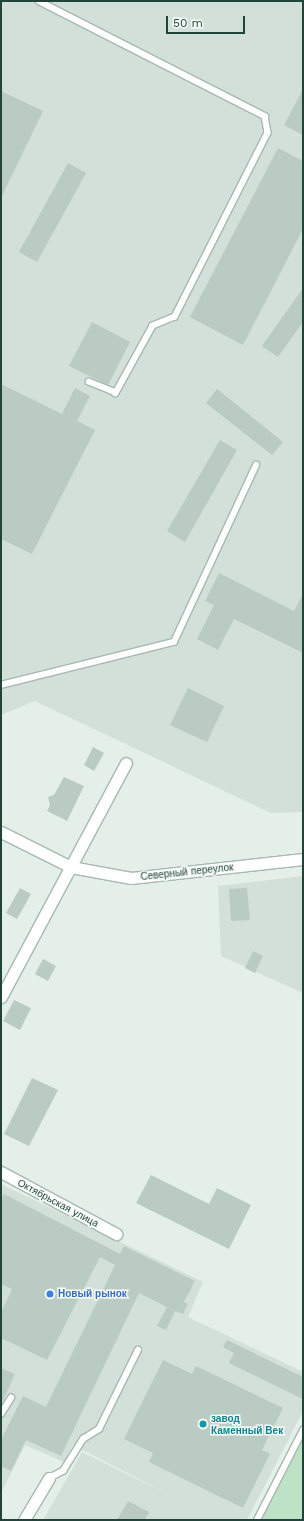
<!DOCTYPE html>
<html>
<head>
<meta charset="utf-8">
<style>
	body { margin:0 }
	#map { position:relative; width:304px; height:1521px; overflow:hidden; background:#e5efea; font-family:"Work Sans",sans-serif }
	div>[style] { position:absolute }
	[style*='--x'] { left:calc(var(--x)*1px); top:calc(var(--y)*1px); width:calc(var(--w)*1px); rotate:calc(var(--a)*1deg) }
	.built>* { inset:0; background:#d3dfd9 }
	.green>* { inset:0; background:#bde2c5 }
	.building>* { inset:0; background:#bacbc3 }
	.roads { filter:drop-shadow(1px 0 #a7b8b1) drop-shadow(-1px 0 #a7b8b1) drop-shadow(0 1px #a7b8b1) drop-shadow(0 -1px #a7b8b1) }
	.service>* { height:5.5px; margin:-2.75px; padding:0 2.75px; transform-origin:2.75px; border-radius:2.75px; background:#fff }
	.minor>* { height:11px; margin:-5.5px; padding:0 5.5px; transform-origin:5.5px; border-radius:5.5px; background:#fff }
	.dots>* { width:11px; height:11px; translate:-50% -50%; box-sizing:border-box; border:2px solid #f7fbf9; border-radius:50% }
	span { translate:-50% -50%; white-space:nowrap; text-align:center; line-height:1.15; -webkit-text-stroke:3px #f7fbf9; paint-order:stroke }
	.street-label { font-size:10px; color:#224339 }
	.shop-label { font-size:10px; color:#366cbe; font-weight:700 }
	.left { translate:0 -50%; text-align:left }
	.culture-label { font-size:10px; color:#0d838f; font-weight:700 }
	.frame { position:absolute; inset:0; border:2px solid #224339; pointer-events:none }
	.scale { position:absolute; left:166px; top:16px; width:79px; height:18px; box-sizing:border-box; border:2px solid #224339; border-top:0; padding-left:5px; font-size:12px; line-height:14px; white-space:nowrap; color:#224339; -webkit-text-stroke:3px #f7fbf9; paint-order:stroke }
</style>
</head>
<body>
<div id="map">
	<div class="built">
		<div style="clip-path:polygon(1px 1px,303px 1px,303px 812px,271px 813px,35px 701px,1px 715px)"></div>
		<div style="clip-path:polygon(303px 876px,303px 993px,221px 956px,218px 886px)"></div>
		<div style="clip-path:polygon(1px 1184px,203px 1282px,188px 1317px,303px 1372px,303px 1411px,247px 1520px,43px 1520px,82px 1452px,174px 1497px,73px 1445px,64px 1462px,25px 1445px,1px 1493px)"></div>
	</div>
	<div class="green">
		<div style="clip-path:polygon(303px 1430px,303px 1520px,258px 1520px)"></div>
	</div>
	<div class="building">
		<div style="clip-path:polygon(303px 89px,303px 135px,284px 125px)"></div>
		<div style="clip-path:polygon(1px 91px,43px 111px,1px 198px)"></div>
		<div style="clip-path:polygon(278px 148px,303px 161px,303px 229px,243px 345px,190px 317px)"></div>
		<div style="clip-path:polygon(68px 163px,86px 173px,37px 262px,19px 252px)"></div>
		<div style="clip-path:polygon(303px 288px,303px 322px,278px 357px,262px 346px)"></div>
		<div style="clip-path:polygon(92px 322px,130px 342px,108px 385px,69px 366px)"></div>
		<div style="clip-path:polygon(3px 385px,62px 414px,75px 388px,90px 396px,77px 421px,95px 430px,32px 554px,1px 539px,1px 390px)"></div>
		<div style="clip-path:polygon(217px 389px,283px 442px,272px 455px,206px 403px)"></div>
		<div style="clip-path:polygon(220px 440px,237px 450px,185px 542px,167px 531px)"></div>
		<div style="clip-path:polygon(219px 573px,294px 611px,303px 594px,303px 653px,234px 619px,218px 650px,197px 639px,214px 605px,205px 601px)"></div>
		<div style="clip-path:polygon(188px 688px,224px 706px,207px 742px,170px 725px)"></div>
		<div style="clip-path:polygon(93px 747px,104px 753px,94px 771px,84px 765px)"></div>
		<div style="clip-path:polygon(64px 777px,84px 786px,67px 821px,47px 811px,50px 805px,48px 797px,54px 795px)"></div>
		<div style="clip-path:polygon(20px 888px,31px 894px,17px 919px,6px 913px)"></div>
		<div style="clip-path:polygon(247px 888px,250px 920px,231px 921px,229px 889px)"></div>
		<div style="clip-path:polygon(253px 951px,263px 956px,255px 973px,245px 968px)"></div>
		<div style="clip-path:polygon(43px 959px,56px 966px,48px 981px,35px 974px)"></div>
		<div style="clip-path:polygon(14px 1000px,31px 1008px,20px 1030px,3px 1021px)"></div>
		<div style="clip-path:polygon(32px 1078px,58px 1090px,29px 1146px,4px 1134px)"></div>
		<div style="clip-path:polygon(151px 1175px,209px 1204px,217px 1188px,251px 1205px,229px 1249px,136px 1203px)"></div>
		<div style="clip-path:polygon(4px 1194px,120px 1254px,124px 1246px,195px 1281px,184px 1302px,188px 1304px,183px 1314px,175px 1311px,166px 1330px,157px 1326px,167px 1307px,139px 1293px,61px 1456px,26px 1440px,11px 1471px,1px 1466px,1px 1440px,23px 1396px,46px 1407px,115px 1265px,100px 1257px,47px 1360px,1px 1338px,1px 1312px,12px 1289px,1px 1284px,1px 1199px)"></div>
		<div style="clip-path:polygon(227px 1340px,303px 1377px,303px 1399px,229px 1363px,234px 1353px,223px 1347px)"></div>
		<div style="clip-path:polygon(163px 1360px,192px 1374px,196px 1366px,283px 1408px,262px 1450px,270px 1454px,243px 1508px,149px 1462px,153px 1453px,124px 1439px)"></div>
		<div style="clip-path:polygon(1px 1368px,15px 1374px,1px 1405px)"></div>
		<div style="clip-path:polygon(128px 1501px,149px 1512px,145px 1520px,117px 1520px)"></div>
	</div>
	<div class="roads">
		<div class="service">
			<div style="--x:39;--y:1;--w:254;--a:27"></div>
			<div style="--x:265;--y:116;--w:17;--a:80"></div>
			<div style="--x:268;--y:133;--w:206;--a:116.8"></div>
			<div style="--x:175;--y:317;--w:24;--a:158"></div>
			<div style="--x:153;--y:326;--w:77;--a:118.9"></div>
			<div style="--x:116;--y:393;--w:29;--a:-158"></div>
			<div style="--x:1;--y:685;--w:178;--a:-14"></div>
			<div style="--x:174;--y:642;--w:195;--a:-65.1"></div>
			<div style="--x:1;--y:1414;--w:19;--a:-58"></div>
			<div style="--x:49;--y:1478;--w:16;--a:-27"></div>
			<div style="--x:63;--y:1471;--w:38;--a:-58"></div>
			<div style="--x:83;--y:1439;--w:19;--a:-32"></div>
			<div style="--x:99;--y:1429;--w:88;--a:-63.7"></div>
			<div style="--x:257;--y:1520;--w:101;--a:-62.9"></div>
		</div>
		<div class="minor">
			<div style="--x:1;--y:832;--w:78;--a:26.6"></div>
			<div style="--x:71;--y:867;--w:61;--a:10.4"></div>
			<div style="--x:131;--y:878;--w:173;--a:-6.3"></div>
			<div style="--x:1;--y:997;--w:265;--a:-61.9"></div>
			<div style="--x:1;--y:1172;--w:131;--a:28.3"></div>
			<div style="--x:24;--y:1520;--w:49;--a:-59.2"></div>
		</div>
	</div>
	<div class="dots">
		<div style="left:50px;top:1294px;background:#3f7fe0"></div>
		<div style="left:203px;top:1424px;background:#0f9aa8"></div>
	</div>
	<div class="street-label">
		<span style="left:187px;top:872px;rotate:-6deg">Северный переулок</span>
		<span style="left:58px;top:1203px;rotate:28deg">Октябрьская улица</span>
	</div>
	<div class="shop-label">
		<span class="left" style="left:58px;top:1294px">Новый рынок</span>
	</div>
	<div class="culture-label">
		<span class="left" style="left:211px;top:1424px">завод<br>Каменный Век</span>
	</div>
	<div class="frame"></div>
	<div class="scale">50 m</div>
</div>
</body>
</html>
